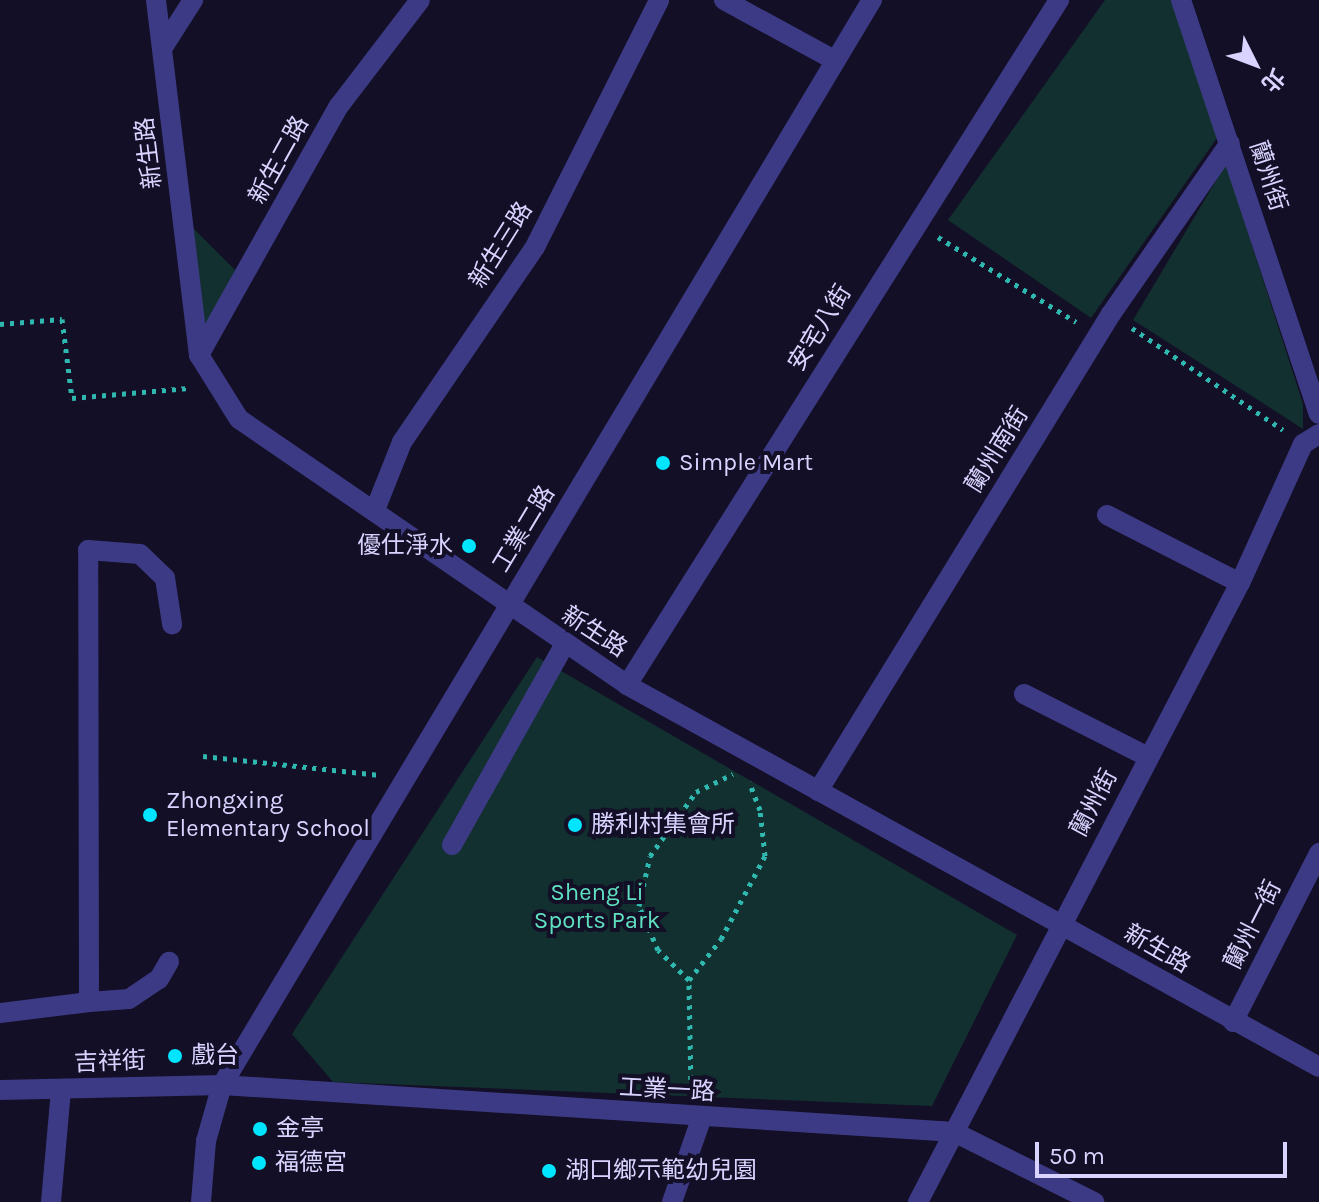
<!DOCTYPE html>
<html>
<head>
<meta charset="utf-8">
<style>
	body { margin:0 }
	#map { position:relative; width:1319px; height:1202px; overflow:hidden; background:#130f26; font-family:Karla,"Noto Sans TC",sans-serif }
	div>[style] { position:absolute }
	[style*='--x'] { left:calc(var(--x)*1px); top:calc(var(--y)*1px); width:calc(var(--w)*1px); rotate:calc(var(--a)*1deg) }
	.green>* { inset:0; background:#12302f }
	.path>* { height:5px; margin-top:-2.5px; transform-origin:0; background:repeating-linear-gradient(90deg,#2fb8b0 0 4px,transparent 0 10px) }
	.minor>* { height:20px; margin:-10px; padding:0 10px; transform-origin:10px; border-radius:10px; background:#3d3a85 }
	.dots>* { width:22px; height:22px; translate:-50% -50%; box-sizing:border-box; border:4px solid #130f26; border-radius:50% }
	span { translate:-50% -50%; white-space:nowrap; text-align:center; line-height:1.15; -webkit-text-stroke:8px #130f26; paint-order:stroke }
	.street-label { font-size:24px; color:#d9d4ff }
	.poi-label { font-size:24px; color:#d9d4ff }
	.left { translate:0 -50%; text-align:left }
	.right { translate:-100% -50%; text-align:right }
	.park-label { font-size:24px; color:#5fe0c0 }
	.north { position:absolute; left:1215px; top:24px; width:80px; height:80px; -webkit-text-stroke:6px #130f26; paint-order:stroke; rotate:132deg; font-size:22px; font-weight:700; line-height:32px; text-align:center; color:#d9d4ff }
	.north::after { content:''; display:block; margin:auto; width:28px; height:36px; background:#d9d4ff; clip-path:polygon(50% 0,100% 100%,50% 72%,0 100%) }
	.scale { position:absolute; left:1035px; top:1142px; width:252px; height:36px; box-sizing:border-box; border:4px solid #d9d4ff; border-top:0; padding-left:10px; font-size:24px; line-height:28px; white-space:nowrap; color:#d9d4ff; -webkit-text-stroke:6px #130f26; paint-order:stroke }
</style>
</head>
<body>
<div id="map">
	<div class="green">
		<div style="clip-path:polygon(1105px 0,1171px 0,1217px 138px,1091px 318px,948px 220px)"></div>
		<div style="clip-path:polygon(1226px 164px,1303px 404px,1303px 429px,1133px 320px)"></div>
		<div style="clip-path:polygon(192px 227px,237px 272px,202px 329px)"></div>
		<div style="clip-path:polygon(537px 657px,1017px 935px,932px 1106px,333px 1082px,292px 1034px)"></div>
	</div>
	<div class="path">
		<div style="--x:938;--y:237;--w:162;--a:31.6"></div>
		<div style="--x:0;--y:324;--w:62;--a:-4.6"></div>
		<div style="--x:62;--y:319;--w:80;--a:82.8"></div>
		<div style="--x:72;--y:398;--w:117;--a:-4.9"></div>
		<div style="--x:1132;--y:328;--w:182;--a:34"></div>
		<div style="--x:203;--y:756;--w:178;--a:6.1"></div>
		<div style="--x:689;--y:980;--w:52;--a:-52"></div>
		<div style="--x:721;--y:939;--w:94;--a:-62.1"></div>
		<div style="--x:765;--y:856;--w:46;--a:-96.2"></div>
		<div style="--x:760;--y:810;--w:30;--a:-111"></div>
		<div style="--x:691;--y:1089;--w:109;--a:-91.1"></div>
		<div style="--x:689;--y:980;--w:43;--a:-135.9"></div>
		<div style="--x:658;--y:950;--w:48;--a:-113.4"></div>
		<div style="--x:639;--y:906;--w:51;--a:-77.6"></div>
		<div style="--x:650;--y:856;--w:79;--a:-54.3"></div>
		<div style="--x:696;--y:792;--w:41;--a:-25.9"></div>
	</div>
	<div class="minor">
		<div style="--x:156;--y:0;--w:358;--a:83.1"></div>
		<div style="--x:199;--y:355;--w:75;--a:58"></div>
		<div style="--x:239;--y:419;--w:470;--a:34.4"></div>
		<div style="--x:627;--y:685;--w:790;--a:28.9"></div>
		<div style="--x:724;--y:0;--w:125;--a:28.6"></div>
		<div style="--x:1181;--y:0;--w:436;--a:71.6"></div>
		<div style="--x:163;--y:47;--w:56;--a:-57.4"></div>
		<div style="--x:199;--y:355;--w:286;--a:-60.7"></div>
		<div style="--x:339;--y:106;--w:133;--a:-52.6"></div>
		<div style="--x:375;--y:510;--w:73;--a:-68.3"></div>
		<div style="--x:402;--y:442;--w:236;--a:-55.7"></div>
		<div style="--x:535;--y:247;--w:276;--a:-63.3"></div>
		<div style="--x:1107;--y:515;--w:149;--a:27.1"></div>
		<div style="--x:627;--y:685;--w:810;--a:-57.76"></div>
		<div style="--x:1024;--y:694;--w:139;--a:26.9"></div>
		<div style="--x:818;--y:791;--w:560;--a:-58.44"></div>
		<div style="--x:1111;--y:314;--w:208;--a:-55.2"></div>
		<div style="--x:452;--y:845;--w:231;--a:-60.7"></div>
		<div style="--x:89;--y:1002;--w:40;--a:-4.3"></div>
		<div style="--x:129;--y:999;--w:36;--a:-34"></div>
		<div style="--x:159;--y:979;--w:20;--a:-60"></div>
		<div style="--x:0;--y:1013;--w:90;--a:-7"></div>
		<div style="--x:89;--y:1002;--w:452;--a:-90.1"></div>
		<div style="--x:88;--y:550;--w:52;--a:4.4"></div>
		<div style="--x:140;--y:554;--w:35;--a:44"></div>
		<div style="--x:165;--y:578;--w:47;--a:81.3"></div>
		<div style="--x:1233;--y:1022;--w:190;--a:-63"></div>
		<div style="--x:0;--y:1090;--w:222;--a:-1.3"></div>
		<div style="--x:222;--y:1085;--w:734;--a:3.67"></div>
		<div style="--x:954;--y:1132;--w:157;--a:26.6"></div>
		<div style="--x:51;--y:1202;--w:112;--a:-84.9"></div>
		<div style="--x:201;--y:1202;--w:61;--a:-85.3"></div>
		<div style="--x:206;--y:1141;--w:58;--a:-74.1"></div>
		<div style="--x:222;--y:1085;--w:1265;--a:-59.08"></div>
		<div style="--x:672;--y:1202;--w:90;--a:-70.6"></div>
		<div style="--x:918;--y:1202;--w:698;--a:-62.52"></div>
		<div style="--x:1240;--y:583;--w:153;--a:-65.6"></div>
		<div style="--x:1303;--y:444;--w:19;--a:-32"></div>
	</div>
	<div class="dots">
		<div style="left:663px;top:463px;background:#00e5ff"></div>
		<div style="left:469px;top:546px;background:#00e5ff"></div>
		<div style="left:150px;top:815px;background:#00e5ff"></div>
		<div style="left:575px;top:825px;background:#00e5ff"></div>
		<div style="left:175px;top:1056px;background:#00e5ff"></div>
		<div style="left:260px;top:1129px;background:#00e5ff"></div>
		<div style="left:259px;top:1163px;background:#00e5ff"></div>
		<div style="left:549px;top:1171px;background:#00e5ff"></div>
	</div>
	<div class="street-label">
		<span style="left:149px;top:153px;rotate:-97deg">新生路</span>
		<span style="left:279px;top:160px;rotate:-61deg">新生二路</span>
		<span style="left:1268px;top:176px;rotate:72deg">蘭州街</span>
		<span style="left:501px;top:245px;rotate:-58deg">新生三路</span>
		<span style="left:820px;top:328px;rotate:-58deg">安宅八街</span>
		<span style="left:997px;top:450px;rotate:-58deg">蘭州南街</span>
		<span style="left:524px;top:529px;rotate:-59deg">工業二路</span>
		<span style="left:594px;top:632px;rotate:33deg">新生路</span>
		<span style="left:1094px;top:803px;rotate:-62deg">蘭州街</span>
		<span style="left:1253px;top:925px;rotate:-63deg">蘭州一街</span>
		<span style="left:1157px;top:949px;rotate:30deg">新生路</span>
		<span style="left:110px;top:1062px;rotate:-2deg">吉祥街</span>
		<span style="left:667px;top:1090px;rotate:3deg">工業一路</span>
	</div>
	<div class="poi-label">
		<span class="left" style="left:679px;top:463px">Simple Mart</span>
		<span class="right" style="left:453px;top:546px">優仕淨水</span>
		<span class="left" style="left:166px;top:815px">Zhongxing<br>Elementary School</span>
		<span class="left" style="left:591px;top:825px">勝利村集會所</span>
		<span class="left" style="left:191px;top:1056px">戲台</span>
		<span class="left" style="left:276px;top:1129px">金亭</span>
		<span class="left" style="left:275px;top:1163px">福德宮</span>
		<span class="left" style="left:565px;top:1171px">湖口鄉示範幼兒園</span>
	</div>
	<div class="park-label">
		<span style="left:597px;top:907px">Sheng Li<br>Sports Park</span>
	</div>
	<div class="north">北</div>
	<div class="scale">50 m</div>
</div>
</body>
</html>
